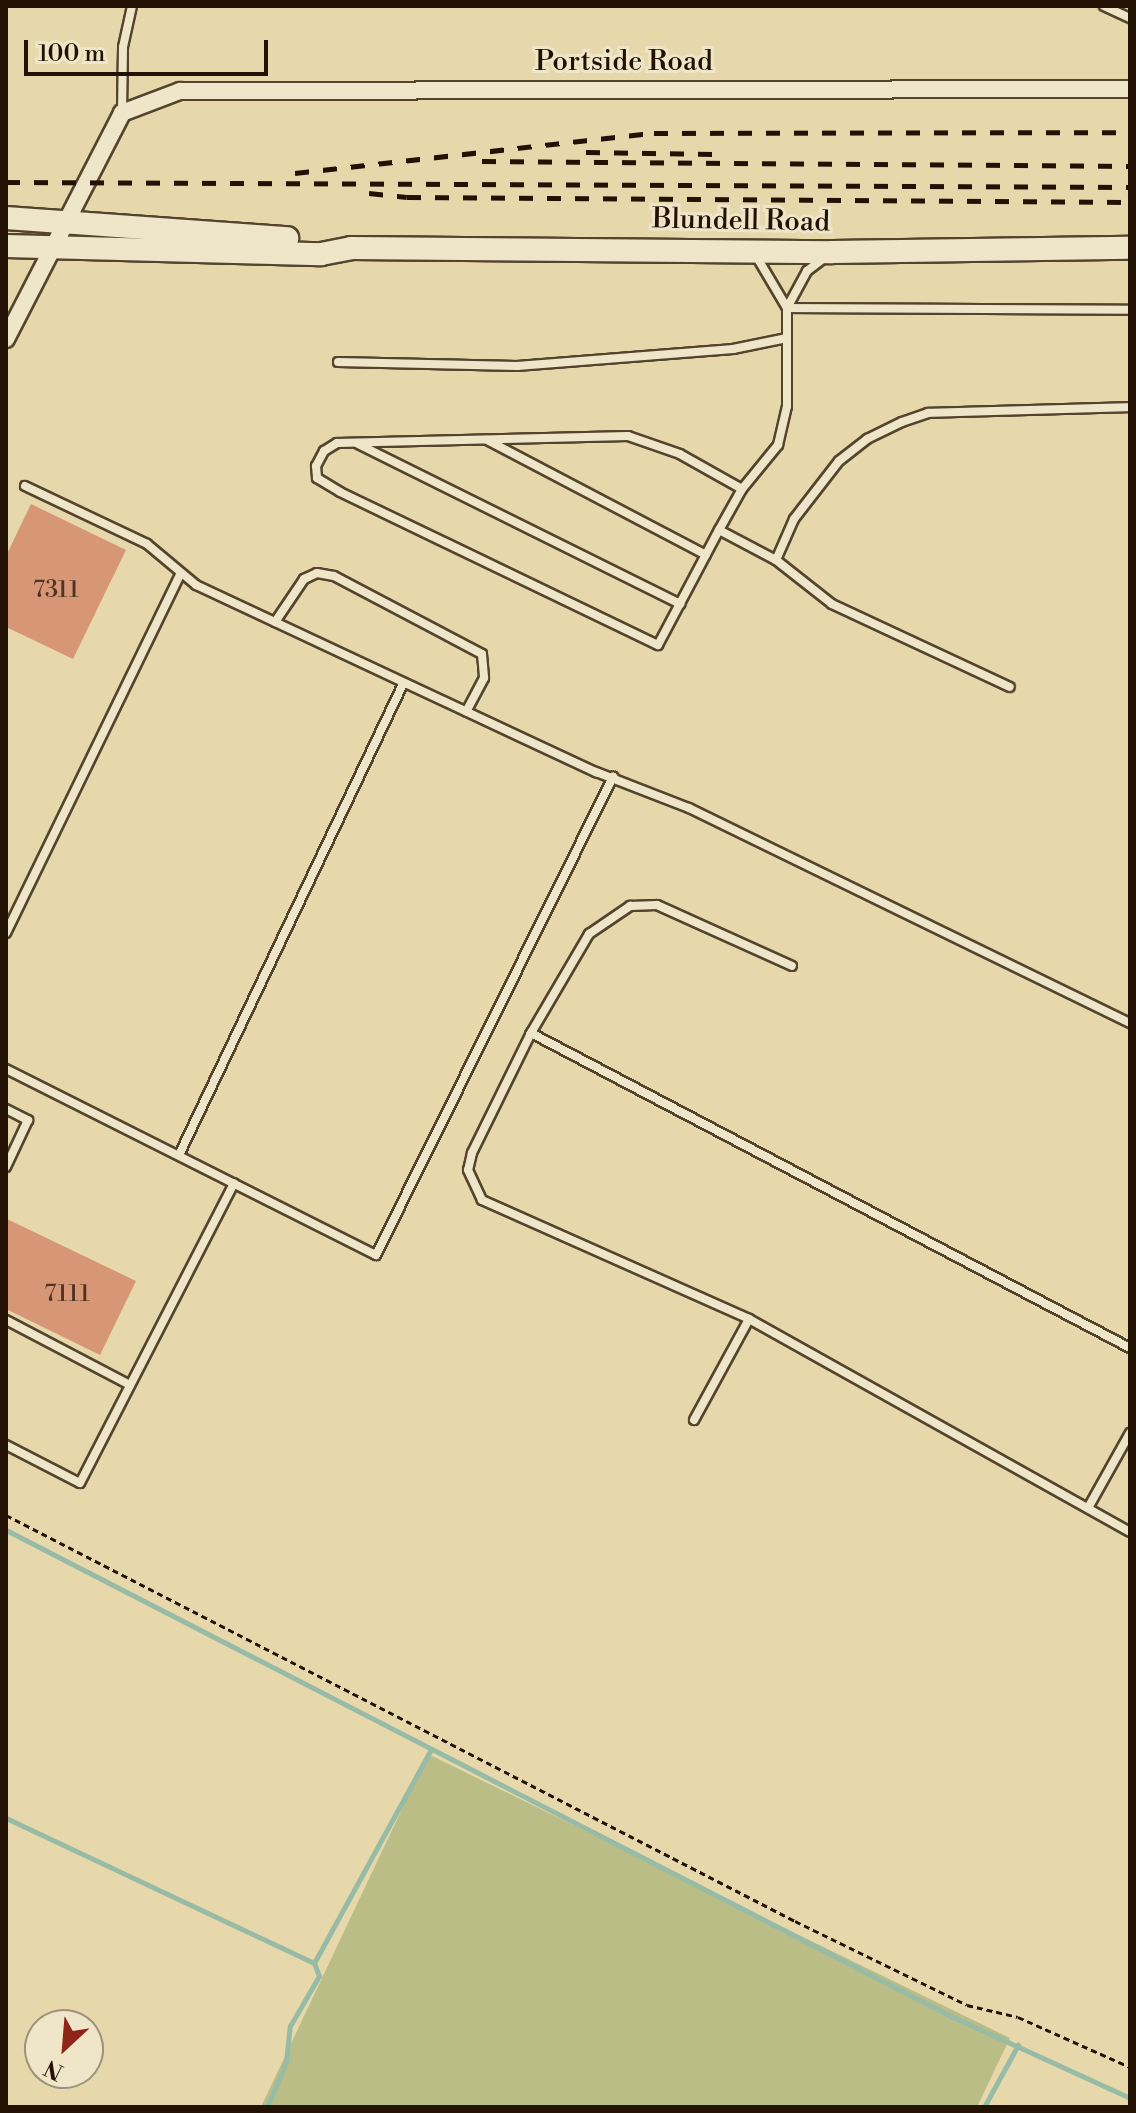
<!DOCTYPE html>
<html>
<head>
<meta charset="utf-8">
<style>
	body { margin:0 }
	#map { position:relative; width:1136px; height:2113px; overflow:hidden; background:#e7d8ac; font-family:"Libre Bodoni",serif }
	div>[style] { position:absolute }
	[style*='--x'] { left:calc(var(--x)*1px); top:calc(var(--y)*1px); width:calc(var(--w)*1px); rotate:calc(var(--a)*1deg) }
	.green>* { inset:0; background:#babd86 }
	.stream>* { height:5px; margin:-2.5px; padding:0 2.5px; transform-origin:2.5px; border-radius:2.5px; background:#97bba5 }
	.building>* { inset:0; background:#d79777 }
	.path>* { height:3px; margin-top:-1.5px; transform-origin:0; background:repeating-linear-gradient(90deg,#231204 0 6px,transparent 0 10px) }
	.roads { filter:drop-shadow(2px 0 #54442e) drop-shadow(-2px 0 #54442e) drop-shadow(0 2px #54442e) drop-shadow(0 -2px #54442e) }
	.lane>* { height:8px; margin:-4px; padding:0 4px; transform-origin:4px; border-radius:4px; background:#efe6c9 }
	.street>* { height:16px; margin:-8px; padding:0 8px; transform-origin:8px; border-radius:8px; background:#efe6c9 }
	.secondary>* { height:22px; margin:-11px; padding:0 11px; transform-origin:11px; border-radius:11px; background:#efe6c9 }
	.rail>* { height:5px; margin-top:-2.5px; transform-origin:0; background:repeating-linear-gradient(90deg,#231204 0 14px,transparent 0 28px) }
	span { translate:-50% -50%; white-space:nowrap; text-align:center; line-height:1.15; -webkit-text-stroke:6px #efe6c9; paint-order:stroke }
	.number-label { font-size:24px; color:#503321 }
	.number-label span { -webkit-text-stroke-width:0 }
	.street-label { font-size:28px; color:#231204 }
	.frame { position:absolute; inset:0; border:8px solid #231204; pointer-events:none }
	.north { position:absolute; left:24px; top:2009px; width:80px; height:80px; box-sizing:border-box; background:#efe6c9; border:2px solid #9d917a; border-radius:50%; rotate:206deg; font-size:22px; font-weight:700; line-height:32px; text-align:center; color:#231204 }
	.north::after { content:''; display:block; margin:auto; width:28px; height:36px; background:#8f2418; clip-path:polygon(50% 0,100% 100%,50% 72%,0 100%) }
	.scale { position:absolute; left:24px; top:40px; width:244px; height:36px; box-sizing:border-box; border:4px solid #231204; border-top:0; padding-left:10px; font-size:24px; line-height:28px; white-space:nowrap; color:#231204; -webkit-text-stroke:6px #efe6c9; paint-order:stroke }
</style>
</head>
<body>
<div id="map">
	<div class="green">
		<div style="clip-path:polygon(428px 1754px,1010px 2038px,977px 2107px,261px 2107px)"></div>
	</div>
	<div class="stream">
		<div style="--x:6;--y:1530;--w:1063;--a:27.22"></div>
		<div style="--x:951;--y:2016;--w:197;--a:24.6"></div>
		<div style="--x:6;--y:1818;--w:340;--a:25.2"></div>
		<div style="--x:314;--y:1963;--w:244;--a:-61.3"></div>
		<div style="--x:267;--y:2107;--w:49;--a:-67.1"></div>
		<div style="--x:286;--y:2062;--w:36;--a:-84"></div>
		<div style="--x:290;--y:2026;--w:58;--a:-59.9"></div>
		<div style="--x:319;--y:1976;--w:14;--a:-111"></div>
		<div style="--x:984;--y:2107;--w:71;--a:-61.3"></div>
	</div>
	<div class="building">
		<div style="clip-path:polygon(31px 504px,126px 550px,73px 659px,6px 627px,6px 556px)"></div>
		<div style="clip-path:polygon(7px 1219px,136px 1281px,100px 1355px,6px 1309px)"></div>
	</div>
	<div class="path">
		<div style="--x:6;--y:1515;--w:887;--a:27.23"></div>
		<div style="--x:795;--y:1921;--w:191;--a:26"></div>
		<div style="--x:967;--y:2005;--w:52;--a:13.2"></div>
		<div style="--x:1018;--y:2017;--w:123;--a:24.1"></div>
	</div>
	<div class="roads">
		<div class="lane">
			<div style="--x:1104;--y:6;--w:29;--a:25"></div>
			<div style="--x:122;--y:112;--w:65;--a:-89.1"></div>
			<div style="--x:123;--y:47;--w:42;--a:-77.6"></div>
			<div style="--x:787;--y:308;--w:343;--a:0.3"></div>
			<div style="--x:787;--y:308;--w:42;--a:-61.6"></div>
			<div style="--x:807;--y:271;--w:21;--a:-37"></div>
			<div style="--x:338;--y:362;--w:179;--a:1.3"></div>
			<div style="--x:517;--y:366;--w:217;--a:-4.5"></div>
			<div style="--x:733;--y:349;--w:55;--a:-11.5"></div>
			<div style="--x:787;--y:338;--w:30;--a:-90"></div>
			<div style="--x:787;--y:308;--w:63;--a:-120.7"></div>
			<div style="--x:487;--y:440;--w:247;--a:27.7"></div>
			<div style="--x:358;--y:444;--w:360;--a:26.4"></div>
			<div style="--x:25;--y:486;--w:135;--a:25.4"></div>
			<div style="--x:147;--y:544;--w:64;--a:39.9"></div>
			<div style="--x:196;--y:585;--w:442;--a:25.1"></div>
			<div style="--x:596;--y:772;--w:100;--a:21.2"></div>
			<div style="--x:689;--y:808;--w:491;--a:26"></div>
			<div style="--x:742;--y:489;--w:57;--a:-50.7"></div>
			<div style="--x:778;--y:445;--w:40;--a:-77"></div>
			<div style="--x:787;--y:406;--w:68;--a:-90"></div>
			<div style="--x:719;--y:530;--w:47;--a:-60.7"></div>
			<div style="--x:742;--y:489;--w:71;--a:-150.6"></div>
			<div style="--x:680;--y:454;--w:55;--a:-160.9"></div>
			<div style="--x:628;--y:436;--w:291;--a:178.6"></div>
			<div style="--x:337;--y:443;--w:15;--a:148"></div>
			<div style="--x:324;--y:451;--w:17;--a:118"></div>
			<div style="--x:316;--y:466;--w:12;--a:85"></div>
			<div style="--x:317;--y:478;--w:27;--a:31"></div>
			<div style="--x:340;--y:492;--w:353;--a:25.7"></div>
			<div style="--x:658;--y:645;--w:130;--a:-62.1"></div>
			<div style="--x:719;--y:530;--w:64;--a:27.8"></div>
			<div style="--x:776;--y:560;--w:71;--a:38.2"></div>
			<div style="--x:832;--y:604;--w:196;--a:25"></div>
			<div style="--x:776;--y:560;--w:45;--a:-66.3"></div>
			<div style="--x:794;--y:519;--w:73;--a:-52.2"></div>
			<div style="--x:839;--y:461;--w:36;--a:-38"></div>
			<div style="--x:867;--y:439;--w:39;--a:-26"></div>
			<div style="--x:902;--y:422;--w:28;--a:-19"></div>
			<div style="--x:928;--y:413;--w:202;--a:-1.7"></div>
			<div style="--x:275;--y:622;--w:52;--a:-56"></div>
			<div style="--x:304;--y:579;--w:14;--a:-25"></div>
			<div style="--x:317;--y:573;--w:17;--a:10"></div>
			<div style="--x:334;--y:576;--w:167;--a:27.8"></div>
			<div style="--x:482;--y:654;--w:24;--a:85"></div>
			<div style="--x:484;--y:678;--w:38;--a:118"></div>
			<div style="--x:6;--y:933;--w:400;--a:-64.1"></div>
			<div style="--x:531;--y:1033;--w:115;--a:-59.6"></div>
			<div style="--x:589;--y:934;--w:50;--a:-34.3"></div>
			<div style="--x:630;--y:906;--w:27;--a:-2"></div>
			<div style="--x:657;--y:905;--w:148;--a:24.3"></div>
			<div style="--x:6;--y:1069;--w:414;--a:26.7"></div>
			<div style="--x:376;--y:1255;--w:534;--a:-63.63"></div>
			<div style="--x:6;--y:1109;--w:25;--a:27"></div>
			<div style="--x:28;--y:1120;--w:52;--a:115.1"></div>
			<div style="--x:179;--y:1155;--w:522;--a:-64.56"></div>
			<div style="--x:6;--y:1320;--w:140;--a:27.7"></div>
			<div style="--x:1130;--y:1348;--w:677;--a:-152.26"></div>
			<div style="--x:531;--y:1033;--w:134;--a:116.2"></div>
			<div style="--x:472;--y:1153;--w:17;--a:103"></div>
			<div style="--x:468;--y:1170;--w:33;--a:65"></div>
			<div style="--x:482;--y:1200;--w:292;--a:24"></div>
			<div style="--x:749;--y:1319;--w:436;--a:29.2"></div>
			<div style="--x:694;--y:1420;--w:115;--a:-61.4"></div>
			<div style="--x:6;--y:1445;--w:83;--a:27.2"></div>
			<div style="--x:80;--y:1483;--w:337;--a:-62.8"></div>
			<div style="--x:1088;--y:1508;--w:86;--a:-60.8"></div>
		</div>
		<div class="street">
			<div style="--x:6;--y:339;--w:254;--a:-62.8"></div>
			<div style="--x:122;--y:113;--w:62;--a:-20.8"></div>
			<div style="--x:180;--y:91;--w:950;--a:-0.12"></div>
		</div>
		<div class="secondary">
			<div style="--x:6;--y:218;--w:282;--a:4.1"></div>
			<div style="--x:6;--y:246;--w:315;--a:1.5"></div>
			<div style="--x:321;--y:254;--w:31;--a:-11"></div>
			<div style="--x:351;--y:248;--w:481;--a:0.5"></div>
			<div style="--x:832;--y:252;--w:298;--a:-0.8"></div>
		</div>
	</div>
	<div class="rail">
		<div style="--x:586;--y:152;--w:128;--a:0.9"></div>
		<div style="--x:482;--y:161;--w:648;--a:0.44"></div>
		<div style="--x:295;--y:173;--w:361;--a:-6.4"></div>
		<div style="--x:654;--y:133;--w:476;--a:-0.1"></div>
		<div style="--x:6;--y:182;--w:1124;--a:0.25"></div>
		<div style="--x:369;--y:193;--w:38;--a:6"></div>
		<div style="--x:407;--y:197;--w:723;--a:0.4"></div>
	</div>
	<div class="number-label">
		<span style="left:56px;top:591px">7311</span>
		<span style="left:67px;top:1295px">7111</span>
	</div>
	<div class="street-label">
		<span style="left:624px;top:62px">Portside Road</span>
		<span style="left:741px;top:221px;rotate:1deg">Blundell Road</span>
	</div>
	<div class="frame"></div>
	<div class="north">N</div>
	<div class="scale">100 m</div>
</div>
</body>
</html>
